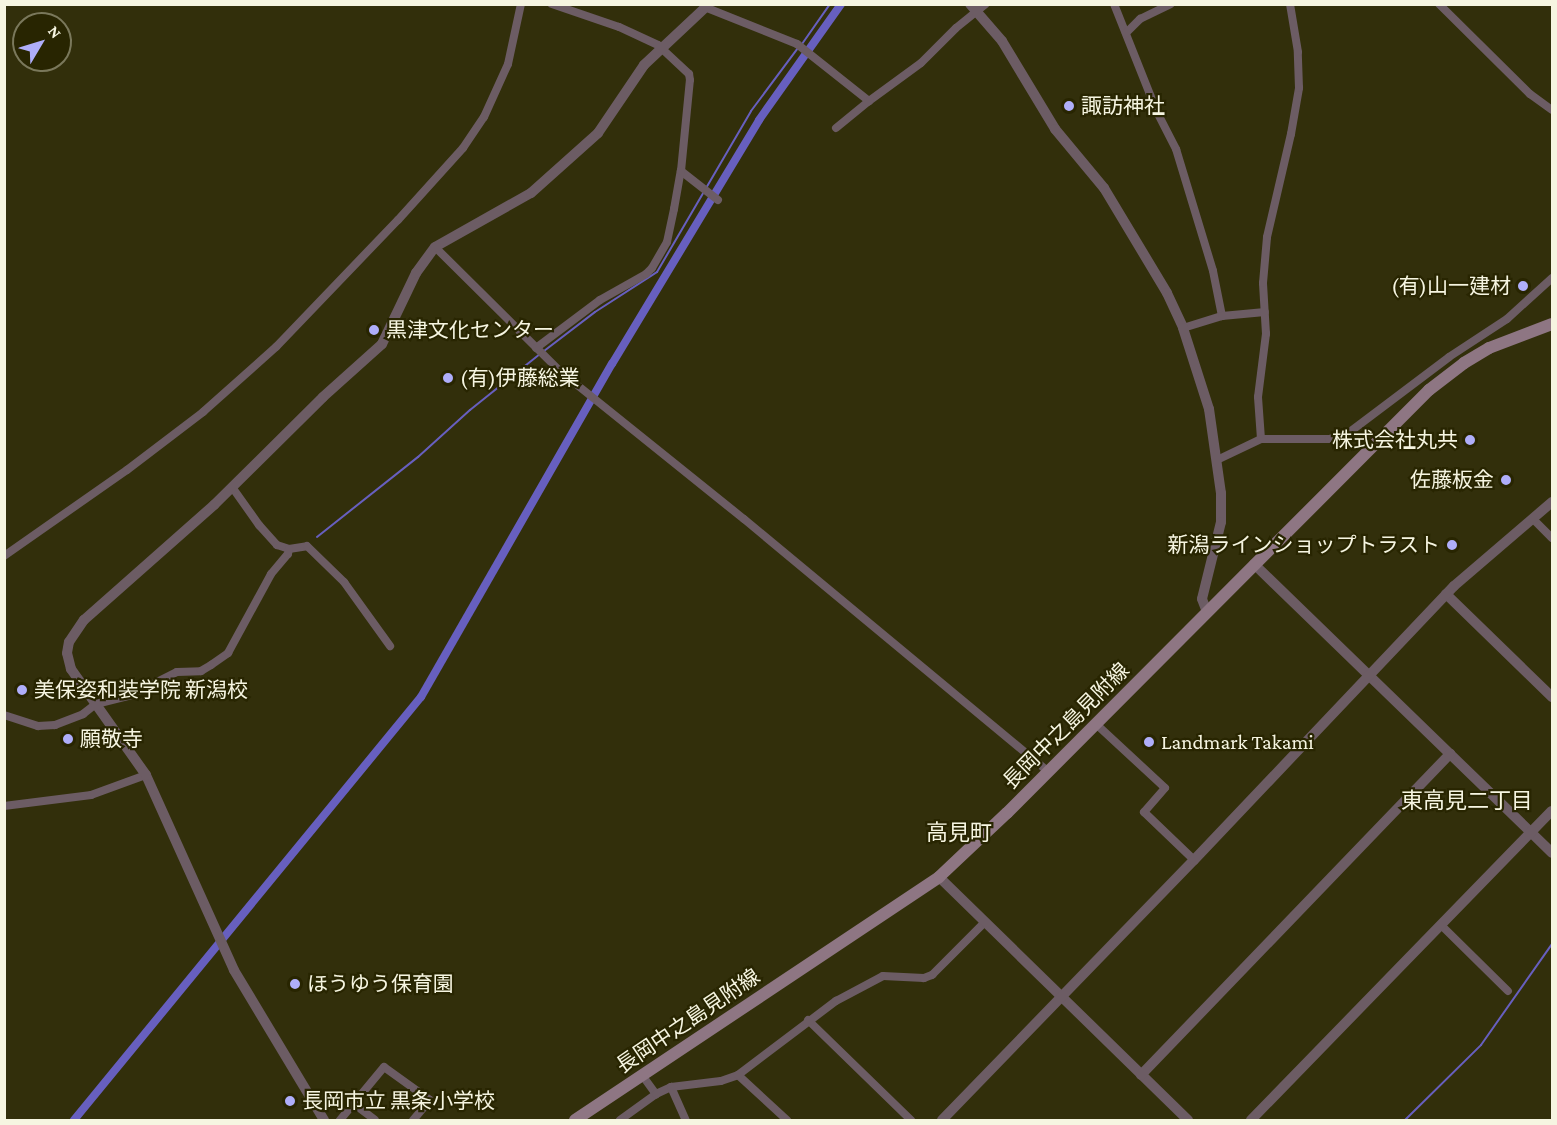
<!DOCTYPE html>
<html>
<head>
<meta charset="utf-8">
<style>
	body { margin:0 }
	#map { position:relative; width:1557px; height:1125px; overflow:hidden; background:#322f0b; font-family:"Crimson Pro","Noto Sans JP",serif }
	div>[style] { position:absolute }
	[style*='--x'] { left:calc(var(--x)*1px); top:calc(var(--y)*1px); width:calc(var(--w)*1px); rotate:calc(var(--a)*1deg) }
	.stream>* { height:2px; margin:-1px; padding:0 1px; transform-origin:1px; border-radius:1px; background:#675fbf }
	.canal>* { height:8px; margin:-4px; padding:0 4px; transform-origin:4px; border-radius:4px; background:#675fbf }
	.minor>* { height:8px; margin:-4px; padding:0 4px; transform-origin:4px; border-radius:4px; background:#6c5c64 }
	.tertiary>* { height:10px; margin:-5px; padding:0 5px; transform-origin:5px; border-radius:5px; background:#6c5c64 }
	.secondary>* { height:12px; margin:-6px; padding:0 6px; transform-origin:6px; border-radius:6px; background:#8e7683 }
	.dots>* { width:16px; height:16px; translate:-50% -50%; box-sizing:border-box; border:3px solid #282501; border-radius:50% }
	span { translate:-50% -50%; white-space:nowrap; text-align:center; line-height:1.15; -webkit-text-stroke:4.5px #282501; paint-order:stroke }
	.poi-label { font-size:21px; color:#f6f5e1 }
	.left { translate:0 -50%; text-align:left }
	.right { translate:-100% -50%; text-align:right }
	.street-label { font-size:21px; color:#f6f5e1 }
	.neighbourhood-label { font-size:22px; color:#f6f5e1 }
	.frame { position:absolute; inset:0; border:6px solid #f6f5e1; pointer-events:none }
	.north { position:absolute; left:12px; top:12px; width:60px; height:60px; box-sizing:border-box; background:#282501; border:2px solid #7a785b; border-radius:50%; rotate:52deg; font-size:16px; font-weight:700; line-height:24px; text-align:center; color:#f6f5e1 }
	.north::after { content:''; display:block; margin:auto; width:21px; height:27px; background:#afaefa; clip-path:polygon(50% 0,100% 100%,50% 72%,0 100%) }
</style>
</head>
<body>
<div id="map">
	<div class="stream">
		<div style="--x:802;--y:44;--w:49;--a:-55"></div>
		<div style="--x:544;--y:351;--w:64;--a:-37.4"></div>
		<div style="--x:595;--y:312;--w:74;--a:-32.8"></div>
		<div style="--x:657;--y:272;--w:186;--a:-59.7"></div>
		<div style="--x:751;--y:111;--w:79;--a:-53.3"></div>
		<div style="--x:317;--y:537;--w:129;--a:-38.4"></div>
		<div style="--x:418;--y:457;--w:70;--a:-42.1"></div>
		<div style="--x:470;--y:410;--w:90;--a:-38.7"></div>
		<div style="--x:1405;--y:1120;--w:107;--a:-44.6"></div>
		<div style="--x:1481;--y:1045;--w:123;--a:-54.9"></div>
	</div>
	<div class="canal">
		<div style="--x:74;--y:1120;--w:547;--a:-50.64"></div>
		<div style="--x:421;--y:697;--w:384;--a:-60.2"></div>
		<div style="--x:612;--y:364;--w:285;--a:-58.9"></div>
		<div style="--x:759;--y:120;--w:142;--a:-54.7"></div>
	</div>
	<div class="minor">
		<div style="--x:1114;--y:4;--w:116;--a:68.3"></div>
		<div style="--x:1157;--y:112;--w:42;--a:62.8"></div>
		<div style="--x:1176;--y:149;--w:127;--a:73.1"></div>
		<div style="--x:1213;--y:271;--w:46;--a:78.7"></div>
		<div style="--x:1439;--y:4;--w:128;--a:44.7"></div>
		<div style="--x:1530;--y:94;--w:27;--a:36"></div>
		<div style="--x:707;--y:8;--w:97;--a:21.8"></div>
		<div style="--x:797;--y:44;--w:92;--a:38.4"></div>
		<div style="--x:869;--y:101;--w:64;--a:-36.2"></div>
		<div style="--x:921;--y:63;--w:49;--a:-45"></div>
		<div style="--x:956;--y:28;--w:38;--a:-39"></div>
		<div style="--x:1126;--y:33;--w:20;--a:-45"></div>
		<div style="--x:1140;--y:19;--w:34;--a:-26"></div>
		<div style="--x:836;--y:128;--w:43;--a:-39.3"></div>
		<div style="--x:681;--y:171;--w:47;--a:38.1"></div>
		<div style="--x:435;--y:247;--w:177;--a:44.8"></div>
		<div style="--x:561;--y:372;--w:235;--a:38.8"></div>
		<div style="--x:744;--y:519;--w:394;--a:39.7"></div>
		<div style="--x:1183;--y:328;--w:41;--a:-17.1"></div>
		<div style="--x:1222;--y:316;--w:43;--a:-5.3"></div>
		<div style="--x:536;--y:348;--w:80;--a:-36.9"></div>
		<div style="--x:600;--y:300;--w:53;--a:-29.5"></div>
		<div style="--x:646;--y:274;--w:8;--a:-45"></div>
		<div style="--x:652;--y:268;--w:30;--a:-60"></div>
		<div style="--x:667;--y:242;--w:34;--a:-78"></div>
		<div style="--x:674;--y:209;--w:39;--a:-80"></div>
		<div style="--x:681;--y:171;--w:91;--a:-84.4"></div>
		<div style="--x:690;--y:80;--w:6;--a:-99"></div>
		<div style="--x:689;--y:74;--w:42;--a:-136.9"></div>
		<div style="--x:658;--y:45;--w:43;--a:-155.2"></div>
		<div style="--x:619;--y:27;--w:71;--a:-161.1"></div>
		<div style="--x:1261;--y:439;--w:42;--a:-94.1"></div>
		<div style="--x:1258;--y:397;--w:64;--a:-82.8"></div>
		<div style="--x:1266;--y:334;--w:51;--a:-93.4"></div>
		<div style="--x:1263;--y:283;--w:46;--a:-85"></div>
		<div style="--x:1267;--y:237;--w:106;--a:-76.9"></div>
		<div style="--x:1291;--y:134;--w:47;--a:-80.1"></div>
		<div style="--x:1299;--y:88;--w:36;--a:-92"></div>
		<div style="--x:1298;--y:52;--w:49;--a:-99.5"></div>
		<div style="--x:1217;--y:460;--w:49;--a:-25.5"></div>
		<div style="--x:1261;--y:439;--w:68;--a:0"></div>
		<div style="--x:1329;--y:439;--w:19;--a:-16"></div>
		<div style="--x:1347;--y:434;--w:128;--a:-37"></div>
		<div style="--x:1449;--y:357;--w:69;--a:-33.2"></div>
		<div style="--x:1507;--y:319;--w:61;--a:-42.3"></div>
		<div style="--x:232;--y:487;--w:47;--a:54.6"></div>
		<div style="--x:259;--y:525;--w:27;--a:48"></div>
		<div style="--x:277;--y:545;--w:13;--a:18"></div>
		<div style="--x:289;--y:549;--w:18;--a:-9"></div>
		<div style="--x:307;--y:546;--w:52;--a:44.2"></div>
		<div style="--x:344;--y:582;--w:79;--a:54.3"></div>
		<div style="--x:1533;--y:519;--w:27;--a:45"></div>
		<div style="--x:4;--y:556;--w:150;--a:-35"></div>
		<div style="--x:127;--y:470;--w:96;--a:-37.3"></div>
		<div style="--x:203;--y:412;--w:98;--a:-41.7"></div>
		<div style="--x:276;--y:347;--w:176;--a:-46.2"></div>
		<div style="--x:398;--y:220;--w:97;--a:-47.9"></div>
		<div style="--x:463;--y:148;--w:37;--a:-56"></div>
		<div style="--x:484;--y:117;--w:58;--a:-65.6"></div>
		<div style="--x:508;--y:64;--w:61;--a:-77.8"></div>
		<div style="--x:4;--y:715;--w:36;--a:18"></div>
		<div style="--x:38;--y:726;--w:17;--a:-3"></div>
		<div style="--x:55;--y:725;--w:30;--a:-21"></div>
		<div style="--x:83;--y:714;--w:16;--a:-38"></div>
		<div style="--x:96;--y:704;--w:36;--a:-14"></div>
		<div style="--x:131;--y:695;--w:51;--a:-26.6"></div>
		<div style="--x:177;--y:672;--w:24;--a:-2"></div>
		<div style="--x:201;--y:671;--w:12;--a:-31"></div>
		<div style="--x:211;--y:665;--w:21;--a:-35"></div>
		<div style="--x:228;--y:653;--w:90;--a:-61.4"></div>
		<div style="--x:271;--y:574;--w:26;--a:-50"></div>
		<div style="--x:288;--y:554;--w:5;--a:-79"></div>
		<div style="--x:1096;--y:724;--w:94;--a:42.8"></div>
		<div style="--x:1165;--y:788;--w:32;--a:131"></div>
		<div style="--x:1144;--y:812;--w:69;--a:43.8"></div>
		<div style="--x:4;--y:806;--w:88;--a:-7.2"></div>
		<div style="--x:91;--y:795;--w:59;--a:-20"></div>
		<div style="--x:1441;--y:925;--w:94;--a:44.6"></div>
		<div style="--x:808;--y:1020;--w:144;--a:44.2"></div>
		<div style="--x:642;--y:1075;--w:24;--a:54"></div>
		<div style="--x:738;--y:1075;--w:67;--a:42.6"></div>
		<div style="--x:671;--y:1087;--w:36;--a:66"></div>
		<div style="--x:354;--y:1104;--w:26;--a:37"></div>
		<div style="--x:340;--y:1120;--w:69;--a:-50.3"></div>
		<div style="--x:384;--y:1067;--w:57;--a:35.7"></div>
		<div style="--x:430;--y:1100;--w:26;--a:130"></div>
		<div style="--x:620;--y:1120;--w:44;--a:-35.8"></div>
		<div style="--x:656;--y:1094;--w:17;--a:-25"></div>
		<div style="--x:671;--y:1087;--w:50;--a:-6.8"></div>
		<div style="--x:721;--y:1081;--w:18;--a:-19"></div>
		<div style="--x:738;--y:1075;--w:123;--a:-37.1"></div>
		<div style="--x:836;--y:1001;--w:53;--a:-28"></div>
		<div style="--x:883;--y:976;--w:41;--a:2.8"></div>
		<div style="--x:924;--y:978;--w:9;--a:-21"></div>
		<div style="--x:932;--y:975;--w:74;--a:-45"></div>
	</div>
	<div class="tertiary">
		<div style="--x:970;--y:4;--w:49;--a:49.1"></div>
		<div style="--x:1002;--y:41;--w:103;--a:58.9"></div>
		<div style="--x:1055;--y:129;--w:77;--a:50.3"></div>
		<div style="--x:1104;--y:188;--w:122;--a:59"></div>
		<div style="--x:1167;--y:293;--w:38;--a:65"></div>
		<div style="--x:1183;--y:328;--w:85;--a:72.2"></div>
		<div style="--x:1209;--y:409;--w:85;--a:81.9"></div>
		<div style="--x:1221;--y:493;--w:29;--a:90"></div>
		<div style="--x:1221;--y:522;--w:79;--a:103.9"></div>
		<div style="--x:1202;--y:599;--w:14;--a:69"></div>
		<div style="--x:1254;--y:564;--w:415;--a:44.1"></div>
		<div style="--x:1446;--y:594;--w:148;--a:44.2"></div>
		<div style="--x:939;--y:877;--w:348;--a:44.3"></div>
		<div style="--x:1141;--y:1075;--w:446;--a:-46.1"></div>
		<div style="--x:324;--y:1120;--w:175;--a:-121"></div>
		<div style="--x:234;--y:970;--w:214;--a:-114.3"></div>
		<div style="--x:146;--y:775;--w:130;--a:-125.3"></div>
		<div style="--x:71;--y:669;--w:16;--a:-104"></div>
		<div style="--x:67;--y:653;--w:11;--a:-80"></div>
		<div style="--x:69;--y:642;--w:27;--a:-56"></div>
		<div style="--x:84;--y:620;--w:174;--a:-41.5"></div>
		<div style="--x:214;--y:505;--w:153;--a:-44.7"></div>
		<div style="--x:323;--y:397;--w:79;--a:-41.9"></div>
		<div style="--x:382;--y:344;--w:79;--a:-64.4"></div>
		<div style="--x:416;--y:273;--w:32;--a:-54"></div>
		<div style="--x:435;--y:247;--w:110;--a:-29.4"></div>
		<div style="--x:531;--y:193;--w:90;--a:-41.8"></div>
		<div style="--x:598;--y:133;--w:82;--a:-55.9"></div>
		<div style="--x:644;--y:65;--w:89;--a:-43.2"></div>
		<div style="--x:942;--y:1120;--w:362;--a:-45.9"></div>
		<div style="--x:1194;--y:860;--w:378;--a:-46.5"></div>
		<div style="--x:1454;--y:586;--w:129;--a:-40.6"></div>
		<div style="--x:1251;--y:1120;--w:431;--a:-45.8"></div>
	</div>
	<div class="secondary">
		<div style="--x:575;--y:1120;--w:438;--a:-33.7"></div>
		<div style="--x:939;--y:877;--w:93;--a:-43.3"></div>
		<div style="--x:1007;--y:813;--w:598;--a:-45.07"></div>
		<div style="--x:1429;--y:390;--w:44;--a:-37.6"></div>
		<div style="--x:1464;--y:363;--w:29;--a:-31"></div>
		<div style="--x:1489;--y:348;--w:67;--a:-20.9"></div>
	</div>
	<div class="dots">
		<div style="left:1069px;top:106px;background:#afaefa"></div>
		<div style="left:1523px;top:286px;background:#afaefa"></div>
		<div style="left:374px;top:330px;background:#afaefa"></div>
		<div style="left:448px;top:378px;background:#afaefa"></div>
		<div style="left:1470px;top:440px;background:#afaefa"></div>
		<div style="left:1506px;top:480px;background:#afaefa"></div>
		<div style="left:1452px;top:545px;background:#afaefa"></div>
		<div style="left:22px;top:690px;background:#afaefa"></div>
		<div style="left:68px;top:739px;background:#afaefa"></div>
		<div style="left:1149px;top:742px;background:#afaefa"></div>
		<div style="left:295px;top:984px;background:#afaefa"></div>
		<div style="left:290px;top:1101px;background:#afaefa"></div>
	</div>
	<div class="poi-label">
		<span class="left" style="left:1081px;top:106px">諏訪神社</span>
		<span class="right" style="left:1511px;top:286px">(有)山一建材</span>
		<span class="left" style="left:386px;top:330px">黒津文化センター</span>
		<span class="left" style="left:460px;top:378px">(有)伊藤総業</span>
		<span class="right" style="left:1458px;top:440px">株式会社丸共</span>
		<span class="right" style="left:1494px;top:480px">佐藤板金</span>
		<span class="right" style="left:1440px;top:545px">新潟ラインショップトラスト</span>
		<span class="left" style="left:34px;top:690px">美保姿和装学院 新潟校</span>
		<span class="left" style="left:80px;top:739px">願敬寺</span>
		<span class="left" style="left:1161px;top:742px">Landmark Takami</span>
		<span class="left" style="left:307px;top:984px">ほうゆう保育園</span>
		<span class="left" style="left:302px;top:1101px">長岡市立 黒条小学校</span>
	</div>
	<div class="street-label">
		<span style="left:1066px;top:726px;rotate:-45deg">長岡中之島見附線</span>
		<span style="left:688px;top:1021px;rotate:-34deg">長岡中之島見附線</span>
	</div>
	<div class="neighbourhood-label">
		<span style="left:1467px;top:801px">東高見二丁目</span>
		<span style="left:959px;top:833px">高見町</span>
	</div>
	<div class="frame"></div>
	<div class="north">N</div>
</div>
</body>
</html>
